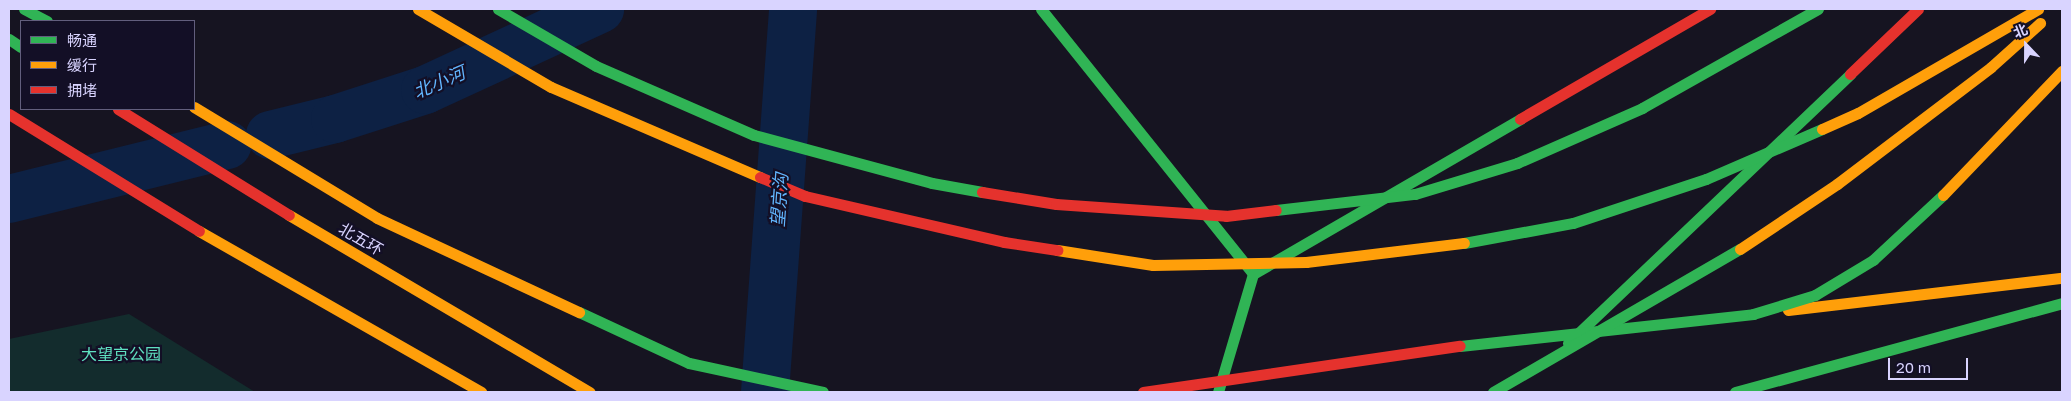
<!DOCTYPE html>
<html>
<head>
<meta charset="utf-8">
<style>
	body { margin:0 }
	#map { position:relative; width:2071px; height:401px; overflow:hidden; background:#161421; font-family:"Golos Text","Noto Sans SC",sans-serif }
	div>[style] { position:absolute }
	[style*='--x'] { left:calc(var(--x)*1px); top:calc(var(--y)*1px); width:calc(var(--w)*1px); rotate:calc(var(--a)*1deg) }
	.green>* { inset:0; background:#132c2d }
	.river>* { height:48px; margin:-24px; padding:0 24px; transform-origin:24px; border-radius:24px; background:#0d2144 }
	.fast>* { height:11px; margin:-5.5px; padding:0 5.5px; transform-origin:5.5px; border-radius:5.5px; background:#30b455 }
	.slow>* { height:11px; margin:-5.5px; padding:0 5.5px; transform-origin:5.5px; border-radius:5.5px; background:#ff9f0a }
	.jam>* { height:11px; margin:-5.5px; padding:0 5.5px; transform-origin:5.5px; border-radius:5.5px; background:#e5322d }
	.fast-bridge>* { height:11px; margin:-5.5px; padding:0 5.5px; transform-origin:5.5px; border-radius:5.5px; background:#30b455 }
	.slow-bridge>* { height:11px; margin:-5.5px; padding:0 5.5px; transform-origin:5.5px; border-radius:5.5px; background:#ff9f0a }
	.jam-bridge>* { height:11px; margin:-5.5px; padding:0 5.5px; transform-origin:5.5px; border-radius:5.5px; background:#e5322d }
	span { translate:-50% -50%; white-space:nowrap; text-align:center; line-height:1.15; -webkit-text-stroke:4.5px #130f26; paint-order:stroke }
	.street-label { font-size:16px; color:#d9d4ff }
	.park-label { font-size:16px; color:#5fe0c0 }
	.water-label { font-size:18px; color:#62b6ff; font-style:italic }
	.frame { position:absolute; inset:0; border:10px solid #d9d4ff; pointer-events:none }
	.legend { position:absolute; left:20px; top:20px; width:175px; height:90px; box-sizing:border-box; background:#130f26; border:1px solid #625e7d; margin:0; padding:6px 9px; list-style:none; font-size:15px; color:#d9d4ff }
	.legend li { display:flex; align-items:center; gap:10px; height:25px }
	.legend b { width:25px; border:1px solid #625e7d }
	.north { position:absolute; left:2001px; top:20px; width:50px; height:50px; -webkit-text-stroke:4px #130f26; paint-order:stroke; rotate:338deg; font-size:14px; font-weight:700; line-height:20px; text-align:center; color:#d9d4ff }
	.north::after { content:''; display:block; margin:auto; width:18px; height:22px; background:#d9d4ff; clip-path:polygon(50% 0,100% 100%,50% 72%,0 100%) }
	.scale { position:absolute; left:1888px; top:358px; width:80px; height:22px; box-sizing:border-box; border:2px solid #d9d4ff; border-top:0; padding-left:6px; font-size:15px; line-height:18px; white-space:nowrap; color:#d9d4ff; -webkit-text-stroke:4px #130f26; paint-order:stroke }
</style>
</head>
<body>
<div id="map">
	<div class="green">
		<div style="clip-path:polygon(129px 314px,255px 392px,9px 392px,9px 339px)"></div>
	</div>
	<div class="river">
		<div style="--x:270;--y:135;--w:67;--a:-13.8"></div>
		<div style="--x:335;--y:119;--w:95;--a:-17.9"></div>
		<div style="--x:425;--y:90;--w:193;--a:-24.8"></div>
		<div style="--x:9;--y:199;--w:225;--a:-13.9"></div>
		<div style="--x:765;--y:392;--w:384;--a:-85.8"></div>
	</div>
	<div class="fast">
		<div style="--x:24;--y:9;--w:26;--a:28"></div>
		<div style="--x:1041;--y:9;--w:339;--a:51.3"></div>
		<div style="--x:9;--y:39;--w:14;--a:34"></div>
		<div style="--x:1415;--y:194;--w:107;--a:-16.9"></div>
		<div style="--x:1517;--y:163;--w:137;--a:-23.7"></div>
		<div style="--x:1642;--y:108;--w:202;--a:-29.4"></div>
		<div style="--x:579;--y:312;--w:121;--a:24.9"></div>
		<div style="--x:689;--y:363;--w:137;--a:12.2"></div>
		<div style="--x:1568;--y:343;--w:390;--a:-43.6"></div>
		<div style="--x:1218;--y:392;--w:123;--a:-73.5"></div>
		<div style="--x:1253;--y:274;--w:309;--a:-30.1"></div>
		<div style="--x:1735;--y:392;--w:339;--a:-15.2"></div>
	</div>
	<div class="slow">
		<div style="--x:194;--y:107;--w:214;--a:31.2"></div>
		<div style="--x:377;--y:218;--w:223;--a:25"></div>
		<div style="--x:289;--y:215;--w:349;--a:30.5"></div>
		<div style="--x:199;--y:231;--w:325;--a:29.7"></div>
		<div style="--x:1788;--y:310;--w:276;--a:-6.7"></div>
	</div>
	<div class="jam">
		<div style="--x:1850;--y:74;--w:94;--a:-43.7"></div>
		<div style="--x:118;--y:109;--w:201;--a:31.8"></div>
		<div style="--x:9;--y:114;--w:223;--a:31.6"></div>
		<div style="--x:1520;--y:119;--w:220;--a:-30.1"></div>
	</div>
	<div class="fast-bridge">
		<div style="--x:498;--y:9;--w:113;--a:30.2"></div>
		<div style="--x:596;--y:66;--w:172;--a:23.6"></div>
		<div style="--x:754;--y:135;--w:184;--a:15.1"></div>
		<div style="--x:932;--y:183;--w:51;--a:10.2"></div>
		<div style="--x:1276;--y:210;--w:140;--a:-6.6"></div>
		<div style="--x:1464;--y:243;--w:111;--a:-10.4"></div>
		<div style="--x:1573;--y:223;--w:140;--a:-18.3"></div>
		<div style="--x:1706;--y:179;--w:126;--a:-23.3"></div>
		<div style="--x:1460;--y:346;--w:295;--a:-6.2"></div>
		<div style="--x:1753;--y:314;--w:65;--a:-17"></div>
		<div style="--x:1815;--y:295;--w:68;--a:-31.1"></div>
		<div style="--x:1873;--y:260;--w:96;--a:-42.9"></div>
		<div style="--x:1493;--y:392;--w:285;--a:-30.1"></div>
	</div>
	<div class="slow-bridge">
		<div style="--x:418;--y:9;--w:154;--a:30.4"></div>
		<div style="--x:551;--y:87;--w:228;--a:23.3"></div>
		<div style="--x:1822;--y:129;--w:39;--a:-24"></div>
		<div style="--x:1858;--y:113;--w:208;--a:-30"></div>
		<div style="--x:1943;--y:195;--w:172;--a:-46.2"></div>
		<div style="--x:1740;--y:249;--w:117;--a:-33.8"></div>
		<div style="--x:1837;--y:184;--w:193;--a:-37.2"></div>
		<div style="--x:1991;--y:67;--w:66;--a:-41.9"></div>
		<div style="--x:1057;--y:250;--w:97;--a:8.9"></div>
		<div style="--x:1153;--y:265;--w:153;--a:-1.1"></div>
		<div style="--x:1306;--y:262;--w:159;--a:-6.9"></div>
	</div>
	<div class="jam-bridge">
		<div style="--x:760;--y:177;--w:49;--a:22.9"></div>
		<div style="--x:805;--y:196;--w:204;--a:13"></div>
		<div style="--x:1004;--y:242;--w:54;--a:8.6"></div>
		<div style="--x:982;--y:192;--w:75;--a:9.2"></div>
		<div style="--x:1056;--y:204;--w:170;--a:4"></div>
		<div style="--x:1226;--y:216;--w:50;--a:-6.8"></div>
		<div style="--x:1143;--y:392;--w:320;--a:-8.3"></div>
	</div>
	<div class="street-label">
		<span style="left:361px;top:239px;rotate:30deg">北五环</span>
	</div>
	<div class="park-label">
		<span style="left:121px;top:354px">大望京公园</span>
	</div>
	<div class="water-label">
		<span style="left:439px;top:82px;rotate:-23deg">北小河</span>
		<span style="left:779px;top:200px;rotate:-86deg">望京沟</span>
	</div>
	<div class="frame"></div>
	<ul class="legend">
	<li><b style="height:6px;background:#30b455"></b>畅通</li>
	<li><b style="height:6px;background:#ff9f0a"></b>缓行</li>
	<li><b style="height:6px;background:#e5322d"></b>拥堵</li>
	</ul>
	<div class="north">北</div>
	<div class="scale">20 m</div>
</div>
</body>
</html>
